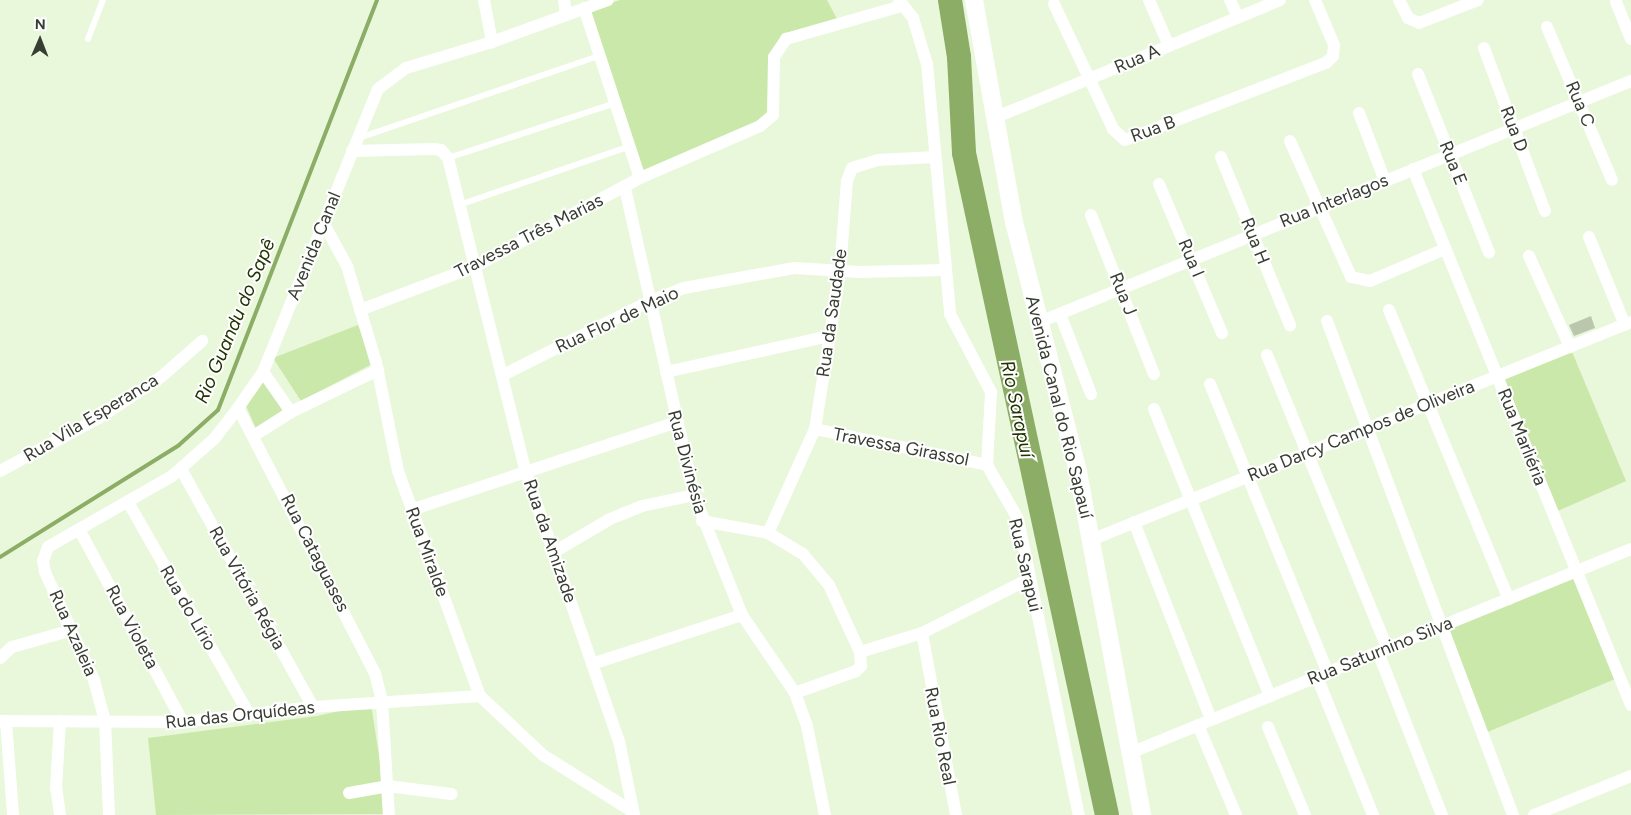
<!DOCTYPE html>
<html>
<head>
<meta charset="utf-8">
<style>
	body { margin:0 }
	#map { position:relative; width:1631px; height:815px; overflow:hidden; background:#e9f7db; font-family:Figtree,sans-serif }
	div>[style] { position:absolute }
	[style*='--x'] { left:calc(var(--x)*1px); top:calc(var(--y)*1px); width:calc(var(--w)*1px); rotate:calc(var(--a)*1deg) }
	.green>* { inset:0; background:#cae8a9 }
	.stream>* { height:4px; margin:-2px; padding:0 2px; transform-origin:2px; border-radius:2px; background:#8cad65 }
	.river>* { height:24px; margin:-12px; padding:0 12px; transform-origin:12px; border-radius:12px; background:#8cad65 }
	.building>* { inset:0; background:#bac7ac }
	.lane>* { height:6px; margin:-3px; padding:0 3px; transform-origin:3px; border-radius:3px; background:#fff }
	.street>* { height:12px; margin:-6px; padding:0 6px; transform-origin:6px; border-radius:6px; background:#fff }
	.secondary>* { height:18px; margin:-9px; padding:0 9px; transform-origin:9px; border-radius:9px; background:#fff }
	span { translate:-50% -50%; white-space:nowrap; text-align:center; line-height:1.15; -webkit-text-stroke:4px #fefefe; paint-order:stroke }
	.street-label { font-size:18px; color:#373d32 }
	.water-label { font-size:19px; color:#203300; font-style:italic }
	.north { position:absolute; left:15px; top:15px; width:50px; height:50px; -webkit-text-stroke:4px #fefefe; paint-order:stroke; rotate:1deg; font-size:14px; font-weight:700; line-height:20px; text-align:center; color:#373d32 }
	.north::after { content:''; display:block; margin:auto; width:18px; height:22px; background:#373d32; clip-path:polygon(50% 0,100% 100%,50% 72%,0 100%) }
</style>
</head>
<body>
<div id="map">
	<div class="green">
		<div style="clip-path:polygon(620px 0,827px 0,837px 19px,779px 42px,771px 108px,759px 126px,643px 174px,588px 11px)"></div>
		<div style="clip-path:polygon(358px 325px,374px 363px,301px 401px,273px 358px)"></div>
		<div style="clip-path:polygon(1570px 347px,1626px 481px,1553px 513px,1497px 376px)"></div>
		<div style="clip-path:polygon(265px 379px,283px 411px,257px 431px,244px 401px)"></div>
		<div style="clip-path:polygon(1574px 568px,1620px 677px,1485px 733px,1444px 624px)"></div>
		<div style="clip-path:polygon(371px 704px,388px 814px,156px 815px,148px 738px,317px 716px)"></div>
	</div>
	<div class="stream">
		<div style="--x:0;--y:557;--w:211;--a:-32"></div>
		<div style="--x:179;--y:445;--w:52;--a:-41.9"></div>
		<div style="--x:218;--y:410;--w:440;--a:-68.8"></div>
	</div>
	<div class="river">
		<div style="--x:950;--y:0;--w:58;--a:81"></div>
		<div style="--x:959;--y:57;--w:96;--a:87"></div>
		<div style="--x:964;--y:153;--w:677;--a:77.81"></div>
	</div>
	<div class="building">
		<div style="clip-path:polygon(1591px 316px,1595px 328px,1574px 336px,1569px 325px)"></div>
	</div>
	<div class="lane">
		<div style="--x:88;--y:39;--w:42;--a:-69"></div>
		<div style="--x:359;--y:138;--w:254;--a:-18.9"></div>
		<div style="--x:448;--y:158;--w:176;--a:-18.2"></div>
		<div style="--x:459;--y:205;--w:181;--a:-19"></div>
	</div>
	<div class="street">
		<div style="--x:484;--y:0;--w:43;--a:79.2"></div>
		<div style="--x:564;--y:0;--w:15;--a:82"></div>
		<div style="--x:899;--y:0;--w:23;--a:52"></div>
		<div style="--x:913;--y:18;--w:48;--a:73.1"></div>
		<div style="--x:927;--y:64;--w:251;--a:84.7"></div>
		<div style="--x:950;--y:314;--w:88;--a:62.3"></div>
		<div style="--x:991;--y:392;--w:73;--a:93.1"></div>
		<div style="--x:987;--y:465;--w:62;--a:60.1"></div>
		<div style="--x:1018;--y:519;--w:302;--a:78.4"></div>
		<div style="--x:1149;--y:0;--w:50;--a:66.5"></div>
		<div style="--x:1230;--y:0;--w:19;--a:65"></div>
		<div style="--x:1399;--y:0;--w:20;--a:63"></div>
		<div style="--x:1408;--y:18;--w:12;--a:24"></div>
		<div style="--x:1419;--y:23;--w:63;--a:-21.3"></div>
		<div style="--x:1616;--y:2;--w:40;--a:68"></div>
		<div style="--x:1054;--y:4;--w:138;--a:64.7"></div>
		<div style="--x:1113;--y:129;--w:16;--a:43"></div>
		<div style="--x:1125;--y:140;--w:215;--a:-21"></div>
		<div style="--x:1326;--y:63;--w:10;--a:-45"></div>
		<div style="--x:1333;--y:56;--w:11;--a:-85"></div>
		<div style="--x:1334;--y:45;--w:49;--a:-112.9"></div>
		<div style="--x:584;--y:8;--w:179;--a:71.8"></div>
		<div style="--x:1547;--y:27;--w:166;--a:67"></div>
		<div style="--x:1484;--y:48;--w:174;--a:69.5"></div>
		<div style="--x:1418;--y:74;--w:192;--a:68.3"></div>
		<div style="--x:1359;--y:113;--w:73;--a:69.1"></div>
		<div style="--x:994;--y:118;--w:309;--a:-22.4"></div>
		<div style="--x:1290;--y:141;--w:149;--a:65.8"></div>
		<div style="--x:1351;--y:277;--w:19;--a:12"></div>
		<div style="--x:1370;--y:281;--w:82;--a:-23.1"></div>
		<div style="--x:352;--y:151;--w:82;--a:-1.4"></div>
		<div style="--x:434;--y:149;--w:7;--a:8"></div>
		<div style="--x:441;--y:150;--w:11;--a:49"></div>
		<div style="--x:448;--y:158;--w:321;--a:76.1"></div>
		<div style="--x:525;--y:470;--w:287;--a:70.9"></div>
		<div style="--x:619;--y:741;--w:76;--a:78.5"></div>
		<div style="--x:1221;--y:157;--w:182;--a:67.7"></div>
		<div style="--x:1413;--y:169;--w:579;--a:67.87"></div>
		<div style="--x:1159;--y:184;--w:162;--a:67.1"></div>
		<div style="--x:625;--y:188;--w:315;--a:77.3"></div>
		<div style="--x:694;--y:495;--w:129;--a:68.2"></div>
		<div style="--x:742;--y:615;--w:94;--a:55.8"></div>
		<div style="--x:795;--y:693;--w:35;--a:70"></div>
		<div style="--x:807;--y:726;--w:91;--a:78.6"></div>
		<div style="--x:1091;--y:215;--w:171;--a:68.4"></div>
		<div style="--x:323;--y:222;--w:50;--a:61.4"></div>
		<div style="--x:347;--y:266;--w:100;--a:73.2"></div>
		<div style="--x:376;--y:362;--w:111;--a:78.6"></div>
		<div style="--x:398;--y:471;--w:239;--a:70"></div>
		<div style="--x:480;--y:696;--w:86;--a:43.1"></div>
		<div style="--x:543;--y:755;--w:107;--a:32.3"></div>
		<div style="--x:1589;--y:237;--w:95;--a:67.8"></div>
		<div style="--x:1529;--y:256;--w:100;--a:65.7"></div>
		<div style="--x:360;--y:310;--w:122;--a:-20.7"></div>
		<div style="--x:474;--y:267;--w:188;--a:-28.2"></div>
		<div style="--x:640;--y:178;--w:131;--a:-23.4"></div>
		<div style="--x:760;--y:126;--w:17;--a:-40"></div>
		<div style="--x:773;--y:115;--w:58;--a:-89"></div>
		<div style="--x:774;--y:57;--w:22;--a:-56"></div>
		<div style="--x:786;--y:39;--w:120;--a:-16"></div>
		<div style="--x:1389;--y:310;--w:313;--a:67.5"></div>
		<div style="--x:1060;--y:314;--w:86;--a:68.8"></div>
		<div style="--x:1327;--y:321;--w:528;--a:69.37"></div>
		<div style="--x:1037;--y:323;--w:641;--a:-22.17"></div>
		<div style="--x:1267;--y:355;--w:317;--a:67.7"></div>
		<div style="--x:263;--y:372;--w:49;--a:55"></div>
		<div style="--x:666;--y:372;--w:168;--a:-12.4"></div>
		<div style="--x:503;--y:375;--w:165;--a:-26.7"></div>
		<div style="--x:650;--y:301;--w:36;--a:-21"></div>
		<div style="--x:684;--y:288;--w:112;--a:-10.3"></div>
		<div style="--x:794;--y:268;--w:66;--a:3.5"></div>
		<div style="--x:860;--y:272;--w:84;--a:-1.4"></div>
		<div style="--x:1210;--y:384;--w:312;--a:67.8"></div>
		<div style="--x:238;--y:408;--w:298;--a:62.7"></div>
		<div style="--x:375;--y:673;--w:30;--a:76"></div>
		<div style="--x:382;--y:702;--w:113;--a:86.5"></div>
		<div style="--x:1154;--y:409;--w:310;--a:68"></div>
		<div style="--x:815;--y:429;--w:176;--a:11.8"></div>
		<div style="--x:255;--y:435;--w:43;--a:-32.6"></div>
		<div style="--x:291;--y:412;--w:97;--a:-25.8"></div>
		<div style="--x:181;--y:469;--w:272;--a:61"></div>
		<div style="--x:0;--y:471;--w:112;--a:-28.2"></div>
		<div style="--x:99;--y:418;--w:74;--a:-33.5"></div>
		<div style="--x:161;--y:377;--w:55;--a:-41.3"></div>
		<div style="--x:128;--y:502;--w:244;--a:60.3"></div>
		<div style="--x:411;--y:510;--w:277;--a:-18.3"></div>
		<div style="--x:702;--y:521;--w:67;--a:10.3"></div>
		<div style="--x:768;--y:533;--w:41;--a:31"></div>
		<div style="--x:803;--y:554;--w:40;--a:50"></div>
		<div style="--x:829;--y:585;--w:74;--a:65.2"></div>
		<div style="--x:1134;--y:522;--w:212;--a:68.7"></div>
		<div style="--x:80;--y:531;--w:217;--a:61.7"></div>
		<div style="--x:768;--y:533;--w:114;--a:-65.7"></div>
		<div style="--x:815;--y:429;--w:160;--a:-81"></div>
		<div style="--x:840;--y:271;--w:90;--a:-85.6"></div>
		<div style="--x:847;--y:181;--w:14;--a:-69"></div>
		<div style="--x:852;--y:168;--w:27;--a:-17"></div>
		<div style="--x:878;--y:160;--w:57;--a:-3"></div>
		<div style="--x:1091;--y:540;--w:582;--a:-21.98"></div>
		<div style="--x:554;--y:552;--w:65;--a:-30.5"></div>
		<div style="--x:610;--y:519;--w:35;--a:-22"></div>
		<div style="--x:642;--y:506;--w:53;--a:-11.9"></div>
		<div style="--x:922;--y:633;--w:185;--a:79.4"></div>
		<div style="--x:1378;--y:652;--w:175;--a:68.6"></div>
		<div style="--x:0;--y:658;--w:16;--a:-43"></div>
		<div style="--x:12;--y:647;--w:62;--a:-15.8"></div>
		<div style="--x:592;--y:664;--w:158;--a:-18.1"></div>
		<div style="--x:1317;--y:677;--w:149;--a:67.9"></div>
		<div style="--x:795;--y:693;--w:65;--a:-19.8"></div>
		<div style="--x:856;--y:671;--w:7;--a:-45"></div>
		<div style="--x:861;--y:666;--w:14;--a:-94"></div>
		<div style="--x:860;--y:652;--w:65;--a:-17"></div>
		<div style="--x:922;--y:633;--w:120;--a:-26.8"></div>
		<div style="--x:0;--y:721;--w:183;--a:0.3"></div>
		<div style="--x:183;--y:722;--w:131;--a:-6.6"></div>
		<div style="--x:313;--y:707;--w:167;--a:-3.8"></div>
		<div style="--x:6;--y:721;--w:94;--a:85.7"></div>
		<div style="--x:1198;--y:725;--w:98;--a:67.1"></div>
		<div style="--x:1268;--y:727;--w:95;--a:67.2"></div>
		<div style="--x:1130;--y:753;--w:541;--a:-22.16"></div>
		<div style="--x:349;--y:793;--w:39;--a:-10"></div>
		<div style="--x:387;--y:786;--w:65;--a:7"></div>
		<div style="--x:60;--y:815;--w:27;--a:-98"></div>
		<div style="--x:56;--y:788;--w:67;--a:-86.6"></div>
		<div style="--x:109;--y:815;--w:94;--a:-92.4"></div>
		<div style="--x:105;--y:721;--w:42;--a:-105"></div>
		<div style="--x:94;--y:680;--w:119;--a:-114.4"></div>
		<div style="--x:45;--y:572;--w:11;--a:-100"></div>
		<div style="--x:43;--y:561;--w:15;--a:-70"></div>
		<div style="--x:48;--y:547;--w:143;--a:-29.8"></div>
		<div style="--x:172;--y:476;--w:56;--a:-41.4"></div>
		<div style="--x:214;--y:439;--w:39;--a:-52"></div>
		<div style="--x:238;--y:408;--w:44;--a:-55.2"></div>
		<div style="--x:263;--y:372;--w:305;--a:-67.9"></div>
		<div style="--x:378;--y:89;--w:35;--a:-37"></div>
		<div style="--x:406;--y:68;--w:90;--a:-16.8"></div>
		<div style="--x:492;--y:42;--w:123;--a:-19.9"></div>
		<div style="--x:1534;--y:815;--w:105;--a:-21.9"></div>
	</div>
	<div class="secondary">
		<div style="--x:974;--y:0;--w:226;--a:79.8"></div>
		<div style="--x:1014;--y:222;--w:258;--a:75.6"></div>
		<div style="--x:1078;--y:472;--w:349;--a:79.4"></div>
	</div>
	<div class="street-label">
		<span style="left:1137px;top:59px;rotate:-23deg">Rua A</span>
		<span style="left:1580px;top:104px;rotate:67deg">Rua C</span>
		<span style="left:1153px;top:129px;rotate:-20deg">Rua B</span>
		<span style="left:1514px;top:129px;rotate:69deg">Rua D</span>
		<span style="left:1453px;top:163px;rotate:68deg">Rua E</span>
		<span style="left:1334px;top:201px;rotate:-22deg">Rua Interlagos</span>
		<span style="left:529px;top:236px;rotate:-27deg">Travessa Três Marias</span>
		<span style="left:1255px;top:241px;rotate:68deg">Rua H</span>
		<span style="left:314px;top:246px;rotate:-68deg">Avenida Canal</span>
		<span style="left:1191px;top:258px;rotate:67deg">Rua I</span>
		<span style="left:1123px;top:294px;rotate:68deg">Rua J</span>
		<span style="left:832px;top:313px;rotate:-82deg">Rua da Saudade</span>
		<span style="left:617px;top:320px;rotate:-25deg">Rua Flor de Maio</span>
		<span style="left:1059px;top:407px;rotate:76deg">Avenida Canal do Rio Sapauí</span>
		<span style="left:91px;top:418px;rotate:-31deg">Rua Vila Esperanca</span>
		<span style="left:1361px;top:431px;rotate:-22deg">Rua Darcy Campos de Oliveira</span>
		<span style="left:1522px;top:437px;rotate:68deg">Rua Marliéria</span>
		<span style="left:901px;top:447px;rotate:11deg">Travessa Girassol</span>
		<span style="left:687px;top:462px;rotate:75deg">Rua Divinésia</span>
		<span style="left:550px;top:541px;rotate:71deg">Rua da Amizade</span>
		<span style="left:427px;top:552px;rotate:70deg">Rua Miralde</span>
		<span style="left:315px;top:553px;rotate:63deg">Rua Cataguases</span>
		<span style="left:1025px;top:565px;rotate:77deg">Rua Sarapui</span>
		<span style="left:247px;top:588px;rotate:61deg">Rua Vitória Régia</span>
		<span style="left:188px;top:608px;rotate:60deg">Rua do Lírio</span>
		<span style="left:132px;top:627px;rotate:62deg">Rua Violeta</span>
		<span style="left:73px;top:633px;rotate:66deg">Rua Azaleia</span>
		<span style="left:1380px;top:651px;rotate:-22deg">Rua Saturnino Silva</span>
		<span style="left:240px;top:715px;rotate:-6deg">Rua das Orquídeas</span>
		<span style="left:940px;top:736px;rotate:79deg">Rua Rio Real</span>
	</div>
	<div class="water-label">
		<span style="left:235px;top:321px;rotate:-67deg">Rio Guandu do Sapê</span>
		<span style="left:1017px;top:409px;rotate:78deg">Rio Sarapuí</span>
	</div>
	<div class="north">N</div>
</div>
</body>
</html>
